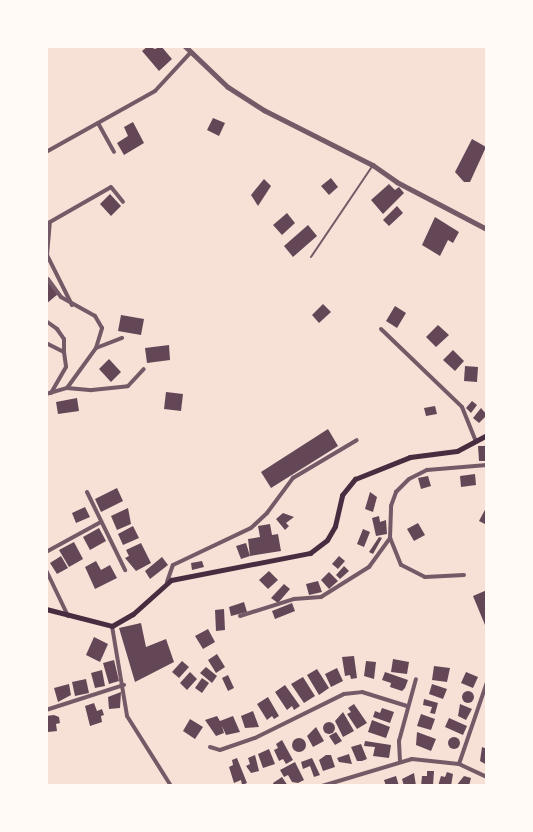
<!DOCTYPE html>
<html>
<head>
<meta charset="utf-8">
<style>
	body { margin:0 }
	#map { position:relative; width:533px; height:832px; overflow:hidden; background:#f7e1d7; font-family:Commissioner,sans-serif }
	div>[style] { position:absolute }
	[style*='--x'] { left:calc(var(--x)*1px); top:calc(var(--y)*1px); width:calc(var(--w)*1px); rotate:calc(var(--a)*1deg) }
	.building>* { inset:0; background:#644757 }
	.round { border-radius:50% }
	.service>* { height:2px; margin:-1px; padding:0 1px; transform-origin:1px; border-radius:1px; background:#755966 }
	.minor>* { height:4px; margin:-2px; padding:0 2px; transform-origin:2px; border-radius:2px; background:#755966 }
	.tertiary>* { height:4.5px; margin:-2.25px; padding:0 2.25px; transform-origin:2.25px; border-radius:2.25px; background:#755966 }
	.secondary>* { height:5px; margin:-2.5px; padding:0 2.5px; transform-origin:2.5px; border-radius:2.5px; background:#4a2c40 }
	span { translate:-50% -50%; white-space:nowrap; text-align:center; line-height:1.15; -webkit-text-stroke:4px #fffaf5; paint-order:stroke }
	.frame { position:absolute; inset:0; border:48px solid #fffaf5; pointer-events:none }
</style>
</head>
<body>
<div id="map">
	<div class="building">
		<div style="clip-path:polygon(148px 46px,155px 49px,161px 46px,172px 59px,159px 71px,142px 51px)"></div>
		<div style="clip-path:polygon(213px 118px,225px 123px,219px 136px,207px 130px)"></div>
		<div style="clip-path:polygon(133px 122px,144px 143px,124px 155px,117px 143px,128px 136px,124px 127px)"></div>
		<div style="clip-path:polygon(472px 139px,486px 147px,470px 182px,464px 182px,455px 172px)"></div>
		<div style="clip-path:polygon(331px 178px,338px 187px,329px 195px,321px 186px)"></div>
		<div style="clip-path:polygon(264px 179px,271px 186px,258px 206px,251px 195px)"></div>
		<div style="clip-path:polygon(389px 184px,395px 190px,399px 187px,404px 193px,383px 214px,371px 200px)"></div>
		<div style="clip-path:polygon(110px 194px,121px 206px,111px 216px,100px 204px)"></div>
		<div style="clip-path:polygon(397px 206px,403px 213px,389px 226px,383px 220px)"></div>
		<div style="clip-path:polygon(287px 213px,295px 223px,282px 235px,273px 225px)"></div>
		<div style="clip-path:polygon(435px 217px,459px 232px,453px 243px,448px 240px,440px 256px,422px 245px)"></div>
		<div style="clip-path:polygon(308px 225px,317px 236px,293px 257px,284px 246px)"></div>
		<div style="clip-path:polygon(46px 280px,58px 294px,46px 304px)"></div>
		<div style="clip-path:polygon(323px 304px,331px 312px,319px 323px,312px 315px)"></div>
		<div style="clip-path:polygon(395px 306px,406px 313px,397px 328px,386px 321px)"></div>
		<div style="clip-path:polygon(121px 315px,144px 319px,141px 335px,118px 331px)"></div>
		<div style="clip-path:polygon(438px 325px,449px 335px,436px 347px,426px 337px)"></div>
		<div style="clip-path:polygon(169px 345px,170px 360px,147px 363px,145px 348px)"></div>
		<div style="clip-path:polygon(453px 350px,464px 361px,455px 371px,443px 360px)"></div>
		<div style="clip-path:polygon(109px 359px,121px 372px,111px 382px,99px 369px)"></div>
		<div style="clip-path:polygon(465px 366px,478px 367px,477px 382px,464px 381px)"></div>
		<div style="clip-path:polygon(166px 392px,183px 394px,181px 411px,164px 409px)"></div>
		<div style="clip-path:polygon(77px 398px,79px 411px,58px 414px,56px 402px)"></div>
		<div style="clip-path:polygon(472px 401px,477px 405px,471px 413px,466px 408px)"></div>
		<div style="clip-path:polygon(435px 406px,437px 414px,426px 416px,424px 408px)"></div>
		<div style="clip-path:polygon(481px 408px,487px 415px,479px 423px,473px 418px)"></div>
		<div style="clip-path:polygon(328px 429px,338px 446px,271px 488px,261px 472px)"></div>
		<div style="clip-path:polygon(478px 446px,487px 446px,487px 461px,479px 461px)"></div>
		<div style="clip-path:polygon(475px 474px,476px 485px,461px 487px,460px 476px)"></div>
		<div style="clip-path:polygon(428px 476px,431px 486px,421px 489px,418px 478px)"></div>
		<div style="clip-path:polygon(117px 488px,123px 501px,101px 512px,95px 499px)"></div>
		<div style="clip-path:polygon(370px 492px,377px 497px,373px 512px,365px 509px)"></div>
		<div style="clip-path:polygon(487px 506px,487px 525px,479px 521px)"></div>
		<div style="clip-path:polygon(85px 507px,90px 517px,76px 523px,72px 513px)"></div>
		<div style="clip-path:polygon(128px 508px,131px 524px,117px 530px,111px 516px)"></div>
		<div style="clip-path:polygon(283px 513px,294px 517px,286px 523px,289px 526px,285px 530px,276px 519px)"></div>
		<div style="clip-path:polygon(379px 516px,380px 522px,386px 520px,387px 534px,376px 536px,372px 518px)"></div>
		<div style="clip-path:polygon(418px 523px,425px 535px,414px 541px,407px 529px)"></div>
		<div style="clip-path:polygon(270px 524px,272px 535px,278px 534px,281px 551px,250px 556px,248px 539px,260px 537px,258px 526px)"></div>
		<div style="clip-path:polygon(133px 526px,139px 538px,123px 545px,118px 534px)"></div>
		<div style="clip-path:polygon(99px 528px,106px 541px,90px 550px,83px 537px)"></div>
		<div style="clip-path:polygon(363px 529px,370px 532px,364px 547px,357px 544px)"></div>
		<div style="clip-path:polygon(379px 537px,382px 538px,373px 554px,369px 552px)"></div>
		<div style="clip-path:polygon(74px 542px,83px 559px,69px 567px,59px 550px)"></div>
		<div style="clip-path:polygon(141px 543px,151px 563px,136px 571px,125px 558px,129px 556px,126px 550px)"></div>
		<div style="clip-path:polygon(246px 543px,250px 556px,241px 559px,236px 546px)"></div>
		<div style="clip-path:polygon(61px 556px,68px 568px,57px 574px,50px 563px)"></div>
		<div style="clip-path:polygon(339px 556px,345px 561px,338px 569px,332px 564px)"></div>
		<div style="clip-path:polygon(162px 557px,168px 565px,150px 579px,145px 571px)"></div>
		<div style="clip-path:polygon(96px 561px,101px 570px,110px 565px,117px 578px,95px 589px,85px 567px)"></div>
		<div style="clip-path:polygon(202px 561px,204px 567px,192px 570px,191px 563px)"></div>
		<div style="clip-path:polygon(344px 566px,349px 571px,340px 579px,336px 575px)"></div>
		<div style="clip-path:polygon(269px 571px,278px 580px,268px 589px,259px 580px)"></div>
		<div style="clip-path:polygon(329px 572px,338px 581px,329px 589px,321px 580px)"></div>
		<div style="clip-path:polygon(318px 581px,322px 592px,309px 595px,306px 584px)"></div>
		<div style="clip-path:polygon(284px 584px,290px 589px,278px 603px,271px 598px)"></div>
		<div style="clip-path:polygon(487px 590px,487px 624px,485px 625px,473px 596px)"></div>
		<div style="clip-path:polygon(244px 602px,247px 612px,231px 616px,229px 607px)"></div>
		<div style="clip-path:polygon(292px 603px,295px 611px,275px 619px,272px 611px)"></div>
		<div style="clip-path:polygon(224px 609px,225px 630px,216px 631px,215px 610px)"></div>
		<div style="clip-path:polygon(141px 623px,146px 647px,166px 639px,174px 662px,135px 682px,119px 628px)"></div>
		<div style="clip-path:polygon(208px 629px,215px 642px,203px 649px,195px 636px)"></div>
		<div style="clip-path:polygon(94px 637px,108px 644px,100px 662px,86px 655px)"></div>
		<div style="clip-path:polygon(217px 654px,225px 667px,216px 673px,208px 660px)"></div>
		<div style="clip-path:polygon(354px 656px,357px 678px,351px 679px,350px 675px,345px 676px,342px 657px)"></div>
		<div style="clip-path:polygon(393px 659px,409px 662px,407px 674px,391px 672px)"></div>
		<div style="clip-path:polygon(114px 660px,119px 681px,109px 684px,103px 663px)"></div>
		<div style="clip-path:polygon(182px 661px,189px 667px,179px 678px,172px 672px)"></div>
		<div style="clip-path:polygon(366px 661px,376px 662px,374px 679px,364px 676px)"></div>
		<div style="clip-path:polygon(434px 666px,450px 668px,447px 682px,432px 680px)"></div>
		<div style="clip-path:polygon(206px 667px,217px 676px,212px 683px,200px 673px)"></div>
		<div style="clip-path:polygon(337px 668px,343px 681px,331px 687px,325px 674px)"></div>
		<div style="clip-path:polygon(317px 669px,329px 688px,319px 695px,307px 675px)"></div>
		<div style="clip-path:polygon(102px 670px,105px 686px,95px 688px,91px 673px)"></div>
		<div style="clip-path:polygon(190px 672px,197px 679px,187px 690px,180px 683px)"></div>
		<div style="clip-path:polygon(385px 672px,408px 680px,405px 688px,402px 691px,390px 687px,391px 683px,382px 680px)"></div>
		<div style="clip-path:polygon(466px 672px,478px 677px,473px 688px,461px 683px)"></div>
		<div style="clip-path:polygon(228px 675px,234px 688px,228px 691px,222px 678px)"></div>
		<div style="clip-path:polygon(303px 677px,315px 696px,304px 703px,291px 684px)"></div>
		<div style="clip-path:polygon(202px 678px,209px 683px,202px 693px,195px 688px)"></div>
		<div style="clip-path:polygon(86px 679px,89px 693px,75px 696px,72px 682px)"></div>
		<div style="clip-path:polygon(69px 684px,71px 695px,58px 702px,54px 688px)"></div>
		<div style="clip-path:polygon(432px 684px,447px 689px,443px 699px,429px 694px)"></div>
		<div style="clip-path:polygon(285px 685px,300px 706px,294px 710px,292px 706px,287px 710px,275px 692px)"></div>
		<div class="round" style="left:462px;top:691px;width:12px;height:12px"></div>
		<div style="clip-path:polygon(121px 692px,120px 708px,109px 709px,108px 697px)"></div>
		<div style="clip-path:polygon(268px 697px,279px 716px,274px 719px,272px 716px,267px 720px,257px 704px)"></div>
		<div style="clip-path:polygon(424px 699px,438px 703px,435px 714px,430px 713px,432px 707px,423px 705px)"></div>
		<div style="clip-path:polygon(94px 703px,97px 711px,102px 709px,104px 715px,101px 716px,102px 722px,90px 726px,85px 706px)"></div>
		<div style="clip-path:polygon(354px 704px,367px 723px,357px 729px,347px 714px,351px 712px,348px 708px)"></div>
		<div style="clip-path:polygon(460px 704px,472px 709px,466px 720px,458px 716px)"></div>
		<div style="clip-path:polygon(382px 708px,394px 712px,390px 723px,373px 717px,375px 711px,380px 713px)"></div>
		<div style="clip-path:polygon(253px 711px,259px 727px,245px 728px,241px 716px)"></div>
		<div style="clip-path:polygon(343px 712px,354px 731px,343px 737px,335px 721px)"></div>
		<div style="clip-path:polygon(421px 714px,435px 719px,431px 730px,417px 726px)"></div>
		<div style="clip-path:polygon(54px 715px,59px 717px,60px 723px,56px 724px,57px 731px,48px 732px,46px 716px)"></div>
		<div style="clip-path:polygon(217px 716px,220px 721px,233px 716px,240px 732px,226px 735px,222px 726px,224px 733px,216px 736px,205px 720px)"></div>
		<div style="clip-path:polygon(449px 718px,467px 726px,463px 735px,445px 727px)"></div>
		<div style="clip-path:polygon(190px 719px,203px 727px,195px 739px,183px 731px)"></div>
		<div style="clip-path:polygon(372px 720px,390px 727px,386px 738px,368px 732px)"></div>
		<div class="round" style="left:323px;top:722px;width:12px;height:12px"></div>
		<div style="clip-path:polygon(316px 727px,324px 741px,313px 747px,307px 736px)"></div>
		<div style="clip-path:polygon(336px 732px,342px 741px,335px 745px,329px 736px)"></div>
		<div style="clip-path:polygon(417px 732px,436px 739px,431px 751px,416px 745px)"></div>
		<div class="round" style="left:448px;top:737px;width:12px;height:12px"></div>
		<div class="round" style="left:292px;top:738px;width:14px;height:14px"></div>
		<div style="clip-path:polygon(282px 740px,293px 760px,286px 764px,283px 759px,279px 761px,274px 750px,278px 748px,276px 744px)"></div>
		<div style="clip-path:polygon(365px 741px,391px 745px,389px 758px,373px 756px,375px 747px,364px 746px)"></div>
		<div style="clip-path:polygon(361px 744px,367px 759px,362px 761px,357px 761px,351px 747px)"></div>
		<div style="clip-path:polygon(482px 747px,487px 749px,487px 765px,480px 761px)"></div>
		<div style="clip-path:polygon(269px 749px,275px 764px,263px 768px,258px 754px)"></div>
		<div style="clip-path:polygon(349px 754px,352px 764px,339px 762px,337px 758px)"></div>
		<div style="clip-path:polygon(255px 755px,259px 771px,251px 773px,246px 766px,250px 764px,248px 758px)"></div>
		<div style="clip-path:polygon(326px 755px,331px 755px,335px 767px,323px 771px,319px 760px)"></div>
		<div style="clip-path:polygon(237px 758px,247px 783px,242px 785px,241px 780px,234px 783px,229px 767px,233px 765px,232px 760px)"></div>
		<div style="clip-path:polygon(312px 758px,320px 775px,314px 777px,310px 766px,303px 769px,301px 762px)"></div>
		<div style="clip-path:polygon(295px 762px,304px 780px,298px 783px,292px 782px,288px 775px,284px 777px,280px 770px)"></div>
		<div style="clip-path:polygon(427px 771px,434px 771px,433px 786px,421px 786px,422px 776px,427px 776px)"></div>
		<div style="clip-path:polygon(447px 772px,453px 774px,451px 786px,438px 786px,441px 776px,445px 777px)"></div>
		<div style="clip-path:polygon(414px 773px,416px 786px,404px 786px,402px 779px)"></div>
		<div style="clip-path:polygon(396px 776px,399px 786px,386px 786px,384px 780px)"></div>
		<div style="clip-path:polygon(464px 776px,471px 778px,469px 786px,456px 786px)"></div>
		<div style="clip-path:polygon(282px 777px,288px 786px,274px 786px,273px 783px)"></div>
	</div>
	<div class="service">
		<div style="--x:311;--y:257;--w:111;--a:-56"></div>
	</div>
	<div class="minor">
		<div style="--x:98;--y:123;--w:33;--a:61"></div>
		<div style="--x:46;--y:152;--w:125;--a:-29.2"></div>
		<div style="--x:155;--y:91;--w:53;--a:-47.3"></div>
		<div style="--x:72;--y:305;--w:56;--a:-116.6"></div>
		<div style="--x:47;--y:255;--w:33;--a:-85"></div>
		<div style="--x:50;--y:222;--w:70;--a:-29.8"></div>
		<div style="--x:111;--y:187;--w:19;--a:51"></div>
		<div style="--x:46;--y:321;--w:14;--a:36"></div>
		<div style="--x:57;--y:329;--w:12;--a:55"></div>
		<div style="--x:64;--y:339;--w:13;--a:90"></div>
		<div style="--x:381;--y:329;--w:112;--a:43.9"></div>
		<div style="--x:462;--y:407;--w:37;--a:68"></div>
		<div style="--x:46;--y:343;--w:20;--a:27"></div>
		<div style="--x:64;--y:352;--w:15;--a:82"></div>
		<div style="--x:66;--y:367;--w:30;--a:120"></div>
		<div style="--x:96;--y:348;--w:28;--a:-21"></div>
		<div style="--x:67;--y:388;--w:25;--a:5"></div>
		<div style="--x:92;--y:390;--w:36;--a:-6"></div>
		<div style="--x:128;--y:386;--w:23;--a:-47"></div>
		<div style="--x:46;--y:394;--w:22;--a:-16"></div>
		<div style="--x:67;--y:388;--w:49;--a:-54.1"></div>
		<div style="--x:96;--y:348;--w:21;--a:-73"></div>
		<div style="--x:102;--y:328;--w:14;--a:-120"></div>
		<div style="--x:95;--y:316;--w:39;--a:-151"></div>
		<div style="--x:61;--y:297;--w:22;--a:-126"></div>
		<div style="--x:87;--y:492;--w:87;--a:64"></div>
		<div style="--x:46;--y:552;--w:63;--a:-28.6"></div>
		<div style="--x:46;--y:570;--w:51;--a:64.4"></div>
		<div style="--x:464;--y:575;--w:39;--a:177"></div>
		<div style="--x:425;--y:577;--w:27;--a:-153"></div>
		<div style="--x:401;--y:565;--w:29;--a:-112"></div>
		<div style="--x:390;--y:538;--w:32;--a:-88"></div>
		<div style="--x:391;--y:506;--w:15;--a:-70"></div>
		<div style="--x:396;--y:492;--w:18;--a:-45"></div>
		<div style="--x:409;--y:479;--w:20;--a:-27"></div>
		<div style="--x:427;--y:470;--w:60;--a:-4.8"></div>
		<div style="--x:167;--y:582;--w:18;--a:-71"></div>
		<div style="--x:173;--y:565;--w:86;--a:-25.4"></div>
		<div style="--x:251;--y:528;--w:22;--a:-43"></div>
		<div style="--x:267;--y:513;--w:44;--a:-53.4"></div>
		<div style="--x:293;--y:478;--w:74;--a:-30.7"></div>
		<div style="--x:240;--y:616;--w:57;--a:-17.5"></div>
		<div style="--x:294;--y:599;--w:27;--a:-4"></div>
		<div style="--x:321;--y:597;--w:57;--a:-32"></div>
		<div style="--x:369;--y:567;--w:36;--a:-54"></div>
		<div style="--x:112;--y:626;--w:91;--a:80.5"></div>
		<div style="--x:127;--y:716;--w:83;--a:57.8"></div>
		<div style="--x:46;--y:710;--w:82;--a:-17.8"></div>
		<div style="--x:210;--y:747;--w:10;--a:17"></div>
		<div style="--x:220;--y:750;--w:37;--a:-19"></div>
		<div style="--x:255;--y:738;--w:99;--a:-26.3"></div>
		<div style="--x:344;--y:694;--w:18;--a:-6"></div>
		<div style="--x:362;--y:692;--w:47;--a:17.3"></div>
		<div style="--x:400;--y:761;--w:20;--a:-93"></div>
		<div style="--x:399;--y:741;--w:64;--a:-74.7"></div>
		<div style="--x:459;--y:764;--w:87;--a:-71.1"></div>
		<div style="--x:322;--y:786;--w:94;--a:-16.7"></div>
		<div style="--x:412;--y:759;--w:47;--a:6.1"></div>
		<div style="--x:459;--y:764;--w:31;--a:25"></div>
	</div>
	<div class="tertiary">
		<div style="--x:185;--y:46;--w:59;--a:43.6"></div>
		<div style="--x:228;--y:87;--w:43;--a:32.6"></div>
		<div style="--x:264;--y:110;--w:122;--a:26.8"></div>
		<div style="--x:373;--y:165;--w:29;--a:35"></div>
		<div style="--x:397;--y:182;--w:102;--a:27.6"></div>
	</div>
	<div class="secondary">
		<div style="--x:46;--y:609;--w:68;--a:14.4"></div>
		<div style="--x:112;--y:626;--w:24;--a:-30"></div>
		<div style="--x:133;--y:614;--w:51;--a:-41.8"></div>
		<div style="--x:171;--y:580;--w:142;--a:-11"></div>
		<div style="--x:310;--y:553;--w:21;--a:-37"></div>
		<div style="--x:327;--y:540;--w:16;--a:-60"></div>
		<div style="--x:335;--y:526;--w:32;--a:-77"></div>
		<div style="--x:342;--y:495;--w:21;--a:-51"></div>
		<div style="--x:355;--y:479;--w:59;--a:-21.8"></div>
		<div style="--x:410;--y:457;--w:47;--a:-7.3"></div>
		<div style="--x:457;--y:451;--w:34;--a:-28"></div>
	</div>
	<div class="frame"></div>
</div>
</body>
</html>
